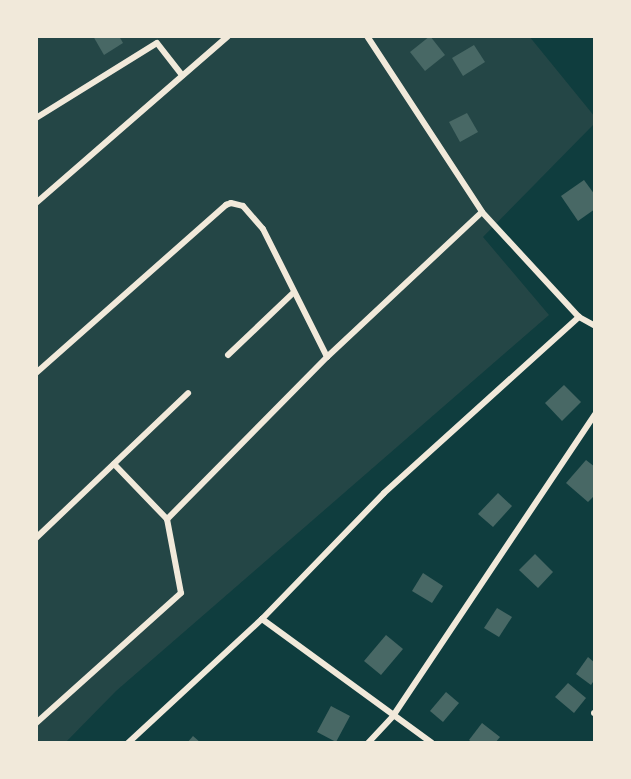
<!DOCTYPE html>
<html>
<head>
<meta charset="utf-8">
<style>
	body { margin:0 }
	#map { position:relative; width:631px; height:779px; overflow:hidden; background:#0f3d3e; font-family:Mulish,sans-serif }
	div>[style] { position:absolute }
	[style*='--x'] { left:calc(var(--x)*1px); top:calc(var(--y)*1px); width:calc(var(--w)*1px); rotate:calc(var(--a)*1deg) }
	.green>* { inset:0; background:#244646 }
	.building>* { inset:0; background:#486865 }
	.minor>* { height:6px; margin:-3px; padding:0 3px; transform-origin:3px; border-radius:3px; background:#f1e9da }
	span { translate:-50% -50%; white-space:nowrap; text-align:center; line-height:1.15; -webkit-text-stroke:4.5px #f1e9da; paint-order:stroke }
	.frame { position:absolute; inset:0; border:38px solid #f1e9da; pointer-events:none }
</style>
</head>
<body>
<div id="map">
	<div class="green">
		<div style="clip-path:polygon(36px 36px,529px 36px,595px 117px,595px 123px,483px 237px,549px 315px,116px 691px,65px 743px,36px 743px)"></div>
	</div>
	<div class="building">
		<div style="clip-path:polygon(93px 36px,119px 36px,123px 43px,104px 55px)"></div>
		<div style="clip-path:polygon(430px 36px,445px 55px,425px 71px,410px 52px)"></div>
		<div style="clip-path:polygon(474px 45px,485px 62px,463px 76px,452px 58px)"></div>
		<div style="clip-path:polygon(467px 113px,478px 132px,460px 142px,449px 122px)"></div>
		<div style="clip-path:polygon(584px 180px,595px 195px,595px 209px,578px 221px,561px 196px)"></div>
		<div style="clip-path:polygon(564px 385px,581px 402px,562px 421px,545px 403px)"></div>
		<div style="clip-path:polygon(586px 460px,595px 467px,595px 495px,588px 502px,566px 483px)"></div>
		<div style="clip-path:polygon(498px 493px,512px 506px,493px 527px,478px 514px)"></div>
		<div style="clip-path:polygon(535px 554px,553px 572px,538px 588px,519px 570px)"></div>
		<div style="clip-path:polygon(423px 573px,443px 586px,432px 603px,412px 591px)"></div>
		<div style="clip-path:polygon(497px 608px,512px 617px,499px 637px,484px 628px)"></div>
		<div style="clip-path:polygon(386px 635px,403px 649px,381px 675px,364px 661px)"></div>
		<div style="clip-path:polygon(588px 657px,595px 663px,595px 679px,591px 685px,576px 674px)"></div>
		<div style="clip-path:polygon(568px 683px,586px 698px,574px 713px,555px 697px)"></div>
		<div style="clip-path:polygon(446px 692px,459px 703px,443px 722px,430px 711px)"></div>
		<div style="clip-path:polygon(331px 706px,350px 716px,336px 742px,317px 732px)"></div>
		<div style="clip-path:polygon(482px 723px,500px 737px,495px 743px,473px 743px,469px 740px)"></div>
		<div style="clip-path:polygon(193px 736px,201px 743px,187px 743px)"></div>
	</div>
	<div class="minor">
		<div style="--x:367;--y:36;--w:210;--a:56.8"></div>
		<div style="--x:482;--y:212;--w:143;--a:47.3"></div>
		<div style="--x:579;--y:317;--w:18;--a:29"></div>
		<div style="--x:36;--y:118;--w:142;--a:-31.8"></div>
		<div style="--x:157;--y:43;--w:41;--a:52"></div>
		<div style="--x:36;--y:203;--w:254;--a:-41"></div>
		<div style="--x:228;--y:355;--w:90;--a:-43.6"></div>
		<div style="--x:327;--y:357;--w:212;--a:-43.1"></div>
		<div style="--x:36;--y:373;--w:254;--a:-41.5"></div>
		<div style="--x:226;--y:205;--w:5;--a:-22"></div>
		<div style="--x:231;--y:203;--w:12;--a:14"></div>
		<div style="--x:243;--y:206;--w:30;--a:49"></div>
		<div style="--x:263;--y:229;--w:143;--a:63.4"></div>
		<div style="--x:327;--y:357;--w:228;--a:134.6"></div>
		<div style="--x:167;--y:519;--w:75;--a:79.3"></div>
		<div style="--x:181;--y:593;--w:195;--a:138.1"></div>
		<div style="--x:114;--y:464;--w:76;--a:46.1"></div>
		<div style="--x:36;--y:538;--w:210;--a:-43.6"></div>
		<div style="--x:262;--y:619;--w:210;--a:36.1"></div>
		<div style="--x:594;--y:713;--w:1;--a:0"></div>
		<div style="--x:128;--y:743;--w:183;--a:-42.8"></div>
		<div style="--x:262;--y:619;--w:175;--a:-45.9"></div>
		<div style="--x:384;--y:493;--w:263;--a:-42.1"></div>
		<div style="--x:368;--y:743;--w:37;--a:-47"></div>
		<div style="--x:393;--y:716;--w:363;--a:-56.2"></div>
	</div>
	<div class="frame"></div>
</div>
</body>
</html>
